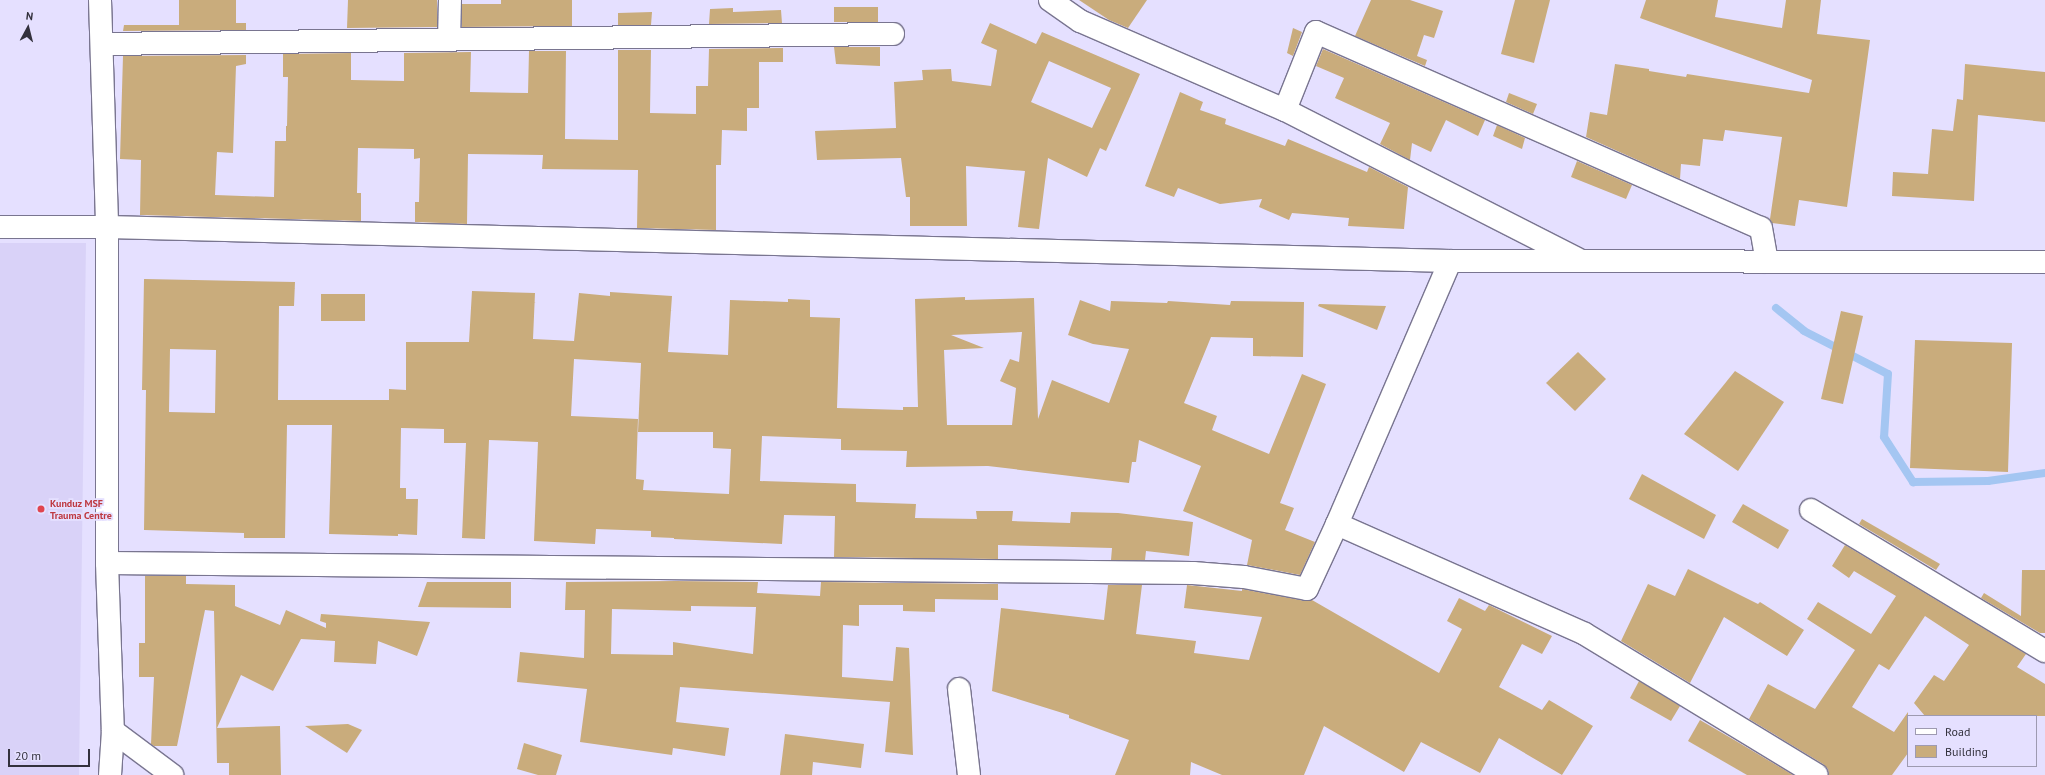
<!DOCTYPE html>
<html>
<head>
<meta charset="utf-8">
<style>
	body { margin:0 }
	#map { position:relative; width:2045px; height:775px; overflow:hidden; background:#e5e0ff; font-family:"PT Sans",sans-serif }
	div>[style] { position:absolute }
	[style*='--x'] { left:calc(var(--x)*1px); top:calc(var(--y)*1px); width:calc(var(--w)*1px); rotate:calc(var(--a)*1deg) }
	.built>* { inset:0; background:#d9d2f8 }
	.stream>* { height:8px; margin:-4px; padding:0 4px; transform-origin:4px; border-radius:4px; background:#a4c6f2 }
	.building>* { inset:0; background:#c9ac7c }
	.roads { filter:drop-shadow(1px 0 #797590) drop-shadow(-1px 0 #797590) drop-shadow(0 1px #797590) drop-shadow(0 -1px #797590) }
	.minor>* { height:22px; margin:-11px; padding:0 11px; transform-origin:11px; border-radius:11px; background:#fff }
	.dots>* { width:11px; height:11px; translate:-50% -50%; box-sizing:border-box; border:2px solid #e5e0ff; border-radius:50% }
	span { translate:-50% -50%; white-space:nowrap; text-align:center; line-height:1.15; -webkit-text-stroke:3.5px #e5e0ff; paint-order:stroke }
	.health-label { font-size:10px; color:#be3a42; font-weight:700 }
	.left { translate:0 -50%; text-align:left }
	.legend { position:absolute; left:1907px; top:715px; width:130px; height:52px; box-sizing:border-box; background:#e5e0ff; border:1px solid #9e9ab1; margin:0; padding:5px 7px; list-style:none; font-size:12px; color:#33313d }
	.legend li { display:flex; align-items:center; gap:8px; height:20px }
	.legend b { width:20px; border:1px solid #9e9ab1 }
	.north { position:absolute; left:8px; top:8px; width:40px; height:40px; -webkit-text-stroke:3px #e5e0ff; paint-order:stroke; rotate:7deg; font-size:11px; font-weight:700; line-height:16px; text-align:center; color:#33313d }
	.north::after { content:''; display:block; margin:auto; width:14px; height:18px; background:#33313d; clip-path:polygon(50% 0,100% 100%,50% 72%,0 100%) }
	.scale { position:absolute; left:8px; top:749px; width:82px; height:18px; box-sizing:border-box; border:2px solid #33313d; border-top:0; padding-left:5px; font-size:12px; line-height:14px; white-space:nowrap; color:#33313d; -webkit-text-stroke:3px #e5e0ff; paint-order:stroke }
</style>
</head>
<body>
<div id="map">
	<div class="built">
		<div style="clip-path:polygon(0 243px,86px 243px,79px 775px,0 775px)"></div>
	</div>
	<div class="stream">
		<div style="--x:1776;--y:308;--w:36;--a:39"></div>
		<div style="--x:1804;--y:331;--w:94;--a:27.1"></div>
		<div style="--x:1888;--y:374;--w:63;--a:93.6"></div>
		<div style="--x:1884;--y:437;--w:54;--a:57.2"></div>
		<div style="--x:1913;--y:482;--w:75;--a:-0.8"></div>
		<div style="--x:1988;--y:481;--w:58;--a:-8"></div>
	</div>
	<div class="building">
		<div style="clip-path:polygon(179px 0,236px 0,236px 23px,246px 23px,246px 30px,123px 31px,124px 25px,179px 25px)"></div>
		<div style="clip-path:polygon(348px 0,437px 0,437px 27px,347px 28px)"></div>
		<div style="clip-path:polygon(501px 0,572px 0,572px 26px,462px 27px,462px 4px,501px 4px)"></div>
		<div style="clip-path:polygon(1079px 0,1147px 0,1128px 28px,1109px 20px)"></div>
		<div style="clip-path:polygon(1371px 0,1410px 0,1443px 11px,1434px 38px,1424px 35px,1417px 56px,1427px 60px,1425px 66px,1355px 36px)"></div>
		<div style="clip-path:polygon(1515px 0,1550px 0,1534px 63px,1501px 54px)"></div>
		<div style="clip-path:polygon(1646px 0,1718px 0,1715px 17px,1782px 28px,1786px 0,1821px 0,1817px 34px,1870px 40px,1847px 207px,1799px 200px,1795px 226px,1772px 223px,1770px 219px,1782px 137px,1725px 130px,1723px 141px,1703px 139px,1700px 166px,1681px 164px,1680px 179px,1586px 137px,1590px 112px,1607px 115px,1615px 64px,1649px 69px,1649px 71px,1686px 77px,1687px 74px,1809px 93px,1812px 80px,1640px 18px)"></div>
		<div style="clip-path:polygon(834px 7px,878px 7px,878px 22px,834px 22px)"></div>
		<div style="clip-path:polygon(733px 8px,733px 12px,781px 10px,782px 23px,709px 24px,710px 9px)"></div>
		<div style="clip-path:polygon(652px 12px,651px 25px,618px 25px,618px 13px)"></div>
		<div style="clip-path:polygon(evenodd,990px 23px,1036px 44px,1042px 32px,1140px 74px,1106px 151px,1100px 148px,1087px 177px,1048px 158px,1039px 229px,1018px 227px,1025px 171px,966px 166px,967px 226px,910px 226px,910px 197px,906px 197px,901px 158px,817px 160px,815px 131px,896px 128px,894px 82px,923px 80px,922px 70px,951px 69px,952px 81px,991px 86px,997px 50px,981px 43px,990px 23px,1049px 61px,1111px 88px,1092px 128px,1031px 102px,1049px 61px)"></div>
		<div style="clip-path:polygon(1293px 28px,1302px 32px,1293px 56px,1287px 53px)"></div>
		<div style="clip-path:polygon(834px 47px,880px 47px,880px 66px,836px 64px)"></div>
		<div style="clip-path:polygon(783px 48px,783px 62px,759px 62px,759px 108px,747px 108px,747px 131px,722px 130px,721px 165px,716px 165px,716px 230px,637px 228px,638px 170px,542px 169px,543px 155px,468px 154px,467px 224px,415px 222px,415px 202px,419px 202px,420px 158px,414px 159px,414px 149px,358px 148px,357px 193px,361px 193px,361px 221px,140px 215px,141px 160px,120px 159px,123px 56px,246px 55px,246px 64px,236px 66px,233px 153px,217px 152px,215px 195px,274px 197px,275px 141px,286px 141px,286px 126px,287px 126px,288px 77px,283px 77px,283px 54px,351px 53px,351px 80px,404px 81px,404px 53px,471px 52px,470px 92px,528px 93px,529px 51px,566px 51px,565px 139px,618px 140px,618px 50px,651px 50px,650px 113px,696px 114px,696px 86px,708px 86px,709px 49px)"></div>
		<div style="clip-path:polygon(1323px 49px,1485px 120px,1478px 136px,1446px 120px,1431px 152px,1412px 143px,1410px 160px,1380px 144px,1390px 123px,1335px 98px,1344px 78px,1316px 66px)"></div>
		<div style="clip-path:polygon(1965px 64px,2045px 72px,2045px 122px,1978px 115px,1974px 201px,1892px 196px,1893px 172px,1928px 174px,1932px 129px,1953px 131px,1957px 99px,1963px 100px)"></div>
		<div style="clip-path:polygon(1180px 92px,1203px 102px,1200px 110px,1226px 119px,1225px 124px,1285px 146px,1288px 139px,1367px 172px,1369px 167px,1408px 187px,1404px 229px,1348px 226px,1349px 218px,1292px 213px,1289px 220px,1259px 207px,1262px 199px,1220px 204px,1178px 188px,1174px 197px,1145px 186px)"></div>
		<div style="clip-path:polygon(1509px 93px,1537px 104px,1533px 114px,1506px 102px)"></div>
		<div style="clip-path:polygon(1497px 125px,1525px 138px,1522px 149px,1493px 136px)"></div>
		<div style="clip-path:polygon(1577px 161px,1632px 185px,1626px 199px,1571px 177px)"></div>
		<div style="clip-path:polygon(evenodd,144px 279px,295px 282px,294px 306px,279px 306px,278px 400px,389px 400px,389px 389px,406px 390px,406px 342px,469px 342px,472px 291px,535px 293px,533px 339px,574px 341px,579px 293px,610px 296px,610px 292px,672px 296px,668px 352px,728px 355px,730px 300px,788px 302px,788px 299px,810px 300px,810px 317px,840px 318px,837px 408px,903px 410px,903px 407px,918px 407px,915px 299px,965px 297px,965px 300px,1034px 298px,1038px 419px,1052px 380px,1109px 403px,1129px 349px,1093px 344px,1068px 335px,1080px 300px,1110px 311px,1111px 301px,1167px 303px,1168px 301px,1230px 305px,1231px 301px,1304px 302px,1303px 357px,1253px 356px,1253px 338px,1211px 337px,1184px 403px,1217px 416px,1212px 430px,1269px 454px,1302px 374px,1326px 384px,1280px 503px,1294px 508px,1285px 530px,1315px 542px,1300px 575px,1247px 565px,1252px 540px,1183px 511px,1201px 466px,1139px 440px,1136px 462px,1132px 462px,1129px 483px,988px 466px,906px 467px,907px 451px,841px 450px,841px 439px,762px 436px,760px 481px,856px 484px,856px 502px,916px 504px,915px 518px,977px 519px,976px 511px,1013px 511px,1012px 521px,1070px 523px,1071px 512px,1118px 513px,1193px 522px,1189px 556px,1146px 551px,1145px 560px,1111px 560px,1112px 548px,998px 545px,998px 559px,834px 557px,835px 516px,784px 515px,782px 544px,674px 539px,674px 538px,651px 537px,651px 531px,596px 529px,595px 544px,534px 541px,538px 442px,489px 440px,485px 539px,462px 538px,466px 443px,444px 443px,444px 429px,401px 428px,400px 488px,406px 488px,406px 499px,418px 499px,417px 535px,398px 534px,398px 536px,329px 534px,332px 425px,287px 425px,285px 538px,244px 538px,244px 533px,144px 530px,146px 390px,142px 390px,144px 279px,1022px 332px,1019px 362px,1010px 359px,1000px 381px,1016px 388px,1012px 425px,947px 425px,944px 350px,984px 348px,951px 335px,1022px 332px,144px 279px,170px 349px,216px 350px,215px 413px,169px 412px,170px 349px,144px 279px,574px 359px,641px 363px,638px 432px,713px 432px,713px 448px,731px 449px,729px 494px,643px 490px,644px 480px,636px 479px,638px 419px,571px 416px,574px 359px)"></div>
		<div style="clip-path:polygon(321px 294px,365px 294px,365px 321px,321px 321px)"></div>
		<div style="clip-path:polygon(1319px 304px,1386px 306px,1377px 330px,1318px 306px)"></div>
		<div style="clip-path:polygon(1841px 311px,1863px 316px,1843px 404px,1821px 399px)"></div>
		<div style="clip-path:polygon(1915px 340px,2012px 343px,2008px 472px,1910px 468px)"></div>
		<div style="clip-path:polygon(1578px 352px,1606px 379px,1575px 411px,1546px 383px)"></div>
		<div style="clip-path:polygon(1735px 371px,1784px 402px,1738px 471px,1684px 434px)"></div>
		<div style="clip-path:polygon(1642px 474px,1716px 515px,1704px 539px,1629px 499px)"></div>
		<div style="clip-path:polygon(1743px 504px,1789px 530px,1778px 549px,1732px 522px)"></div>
		<div style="clip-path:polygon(1862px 519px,1940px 564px,1936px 570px,1859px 524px)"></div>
		<div style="clip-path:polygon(1845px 545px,2026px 654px,2017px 667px,2045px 684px,2045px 716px,1925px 716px,1914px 703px,1934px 675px,1944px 681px,1969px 645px,1925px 616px,1889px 670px,1879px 664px,1852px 707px,1894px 732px,1908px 712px,1908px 753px,1892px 775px,1829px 775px,1828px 769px,1823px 764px,1749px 719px,1768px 684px,1815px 709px,1855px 650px,1807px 619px,1818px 602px,1871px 634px,1896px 596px,1854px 571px,1849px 578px,1832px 566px)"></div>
		<div style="clip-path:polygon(1688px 569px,1758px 604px,1760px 602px,1804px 630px,1787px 656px,1724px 617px,1690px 683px,1621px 641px,1648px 584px,1675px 596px)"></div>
		<div style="clip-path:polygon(2022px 570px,2045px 570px,2045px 633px,2040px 633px,1981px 598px,1984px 593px,2021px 616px)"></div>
		<div style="clip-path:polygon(145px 576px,186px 576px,186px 584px,235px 585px,235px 606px,280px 625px,286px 610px,326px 628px,326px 623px,320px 621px,321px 614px,430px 622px,417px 656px,378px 641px,376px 664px,334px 662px,335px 641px,301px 639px,273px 691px,241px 675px,217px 728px,280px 726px,281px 775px,229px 775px,229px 763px,217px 763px,214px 611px,205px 610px,177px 746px,154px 746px,151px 744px,154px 677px,139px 677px,139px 643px,145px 643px)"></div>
		<div style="clip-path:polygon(evenodd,676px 581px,758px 582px,757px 593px,820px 596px,821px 582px,998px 584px,998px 600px,935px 599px,935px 612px,903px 611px,903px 605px,859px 605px,859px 626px,843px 625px,842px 677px,893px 681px,896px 647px,909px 648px,913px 755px,885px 752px,890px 702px,680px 687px,676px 722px,729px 728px,725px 756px,673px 748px,672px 755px,580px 742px,587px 689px,517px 682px,520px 652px,584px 658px,585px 610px,565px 610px,566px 582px,676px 581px,691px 606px,756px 607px,753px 654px,673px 642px,673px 655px,611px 654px,612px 609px,691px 611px,691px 606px)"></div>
		<div style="clip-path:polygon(427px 582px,511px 582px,511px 608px,418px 607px)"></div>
		<div style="clip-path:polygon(1108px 585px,1142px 585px,1136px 634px,1196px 641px,1194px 653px,1249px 660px,1262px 617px,1184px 608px,1187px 585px,1242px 591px,1242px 589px,1305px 601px,1312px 600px,1439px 673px,1462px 629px,1447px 621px,1459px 598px,1485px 611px,1489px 605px,1552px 636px,1542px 654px,1522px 644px,1499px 687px,1542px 710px,1549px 700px,1593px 726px,1562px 775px,1499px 738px,1480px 773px,1421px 742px,1404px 772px,1324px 726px,1304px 775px,1222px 775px,1191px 762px,1190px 775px,1115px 775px,1129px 740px,1069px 718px,1069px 715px,992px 691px,1001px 608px,1104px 620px)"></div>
		<div style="clip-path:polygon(1639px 681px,1680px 706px,1671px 721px,1630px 698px)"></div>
		<div style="clip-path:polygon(1700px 720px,1736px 741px,1793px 775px,1747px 775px,1688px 741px)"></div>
		<div style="clip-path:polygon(348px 724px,362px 730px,347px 753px,305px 726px)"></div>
		<div style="clip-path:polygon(785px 734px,864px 744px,861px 768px,813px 762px,812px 775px,780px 775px)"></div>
		<div style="clip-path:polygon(524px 743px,562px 755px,556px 775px,538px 775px,517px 769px)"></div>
	</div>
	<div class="roads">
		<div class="minor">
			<div style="--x:100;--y:0;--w:227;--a:88.2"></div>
			<div style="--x:107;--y:227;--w:336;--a:90"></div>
			<div style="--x:107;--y:563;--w:168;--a:88"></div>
			<div style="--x:113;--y:731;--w:44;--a:93.9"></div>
			<div style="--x:1050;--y:0;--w:37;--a:35"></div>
			<div style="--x:1080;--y:21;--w:223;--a:23.5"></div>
			<div style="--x:1285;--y:110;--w:328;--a:27"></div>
			<div style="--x:449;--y:40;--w:40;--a:-88.6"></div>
			<div style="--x:103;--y:44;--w:790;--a:-0.73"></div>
			<div style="--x:1285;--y:110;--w:84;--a:-68.3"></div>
			<div style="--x:1316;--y:32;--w:486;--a:23.8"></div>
			<div style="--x:1761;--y:228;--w:34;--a:80"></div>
			<div style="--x:0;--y:227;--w:107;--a:0"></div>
			<div style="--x:107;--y:227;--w:1343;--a:1.45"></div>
			<div style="--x:1450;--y:261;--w:595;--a:0.1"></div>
			<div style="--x:1811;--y:510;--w:273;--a:31.1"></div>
			<div style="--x:1337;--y:524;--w:286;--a:-66.7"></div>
			<div style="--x:107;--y:563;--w:1086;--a:0.53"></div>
			<div style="--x:1193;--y:573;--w:51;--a:4.5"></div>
			<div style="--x:1244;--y:577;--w:64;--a:10.8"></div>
			<div style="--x:1307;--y:589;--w:72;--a:-65.2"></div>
			<div style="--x:1337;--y:524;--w:271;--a:23.9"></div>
			<div style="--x:1585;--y:634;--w:271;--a:31.3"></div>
			<div style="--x:959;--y:689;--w:87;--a:83.4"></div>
			<div style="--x:113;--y:731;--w:74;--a:36.7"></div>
		</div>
	</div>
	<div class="dots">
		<div style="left:41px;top:509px;background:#e0444e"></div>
	</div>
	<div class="health-label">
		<span class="left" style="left:50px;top:509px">Kunduz MSF<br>Trauma Centre</span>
	</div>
	<ul class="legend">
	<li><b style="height:5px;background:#fff"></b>Road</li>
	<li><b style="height:11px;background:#c9ac7c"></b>Building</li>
	</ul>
	<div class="north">N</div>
	<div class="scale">20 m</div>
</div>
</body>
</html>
